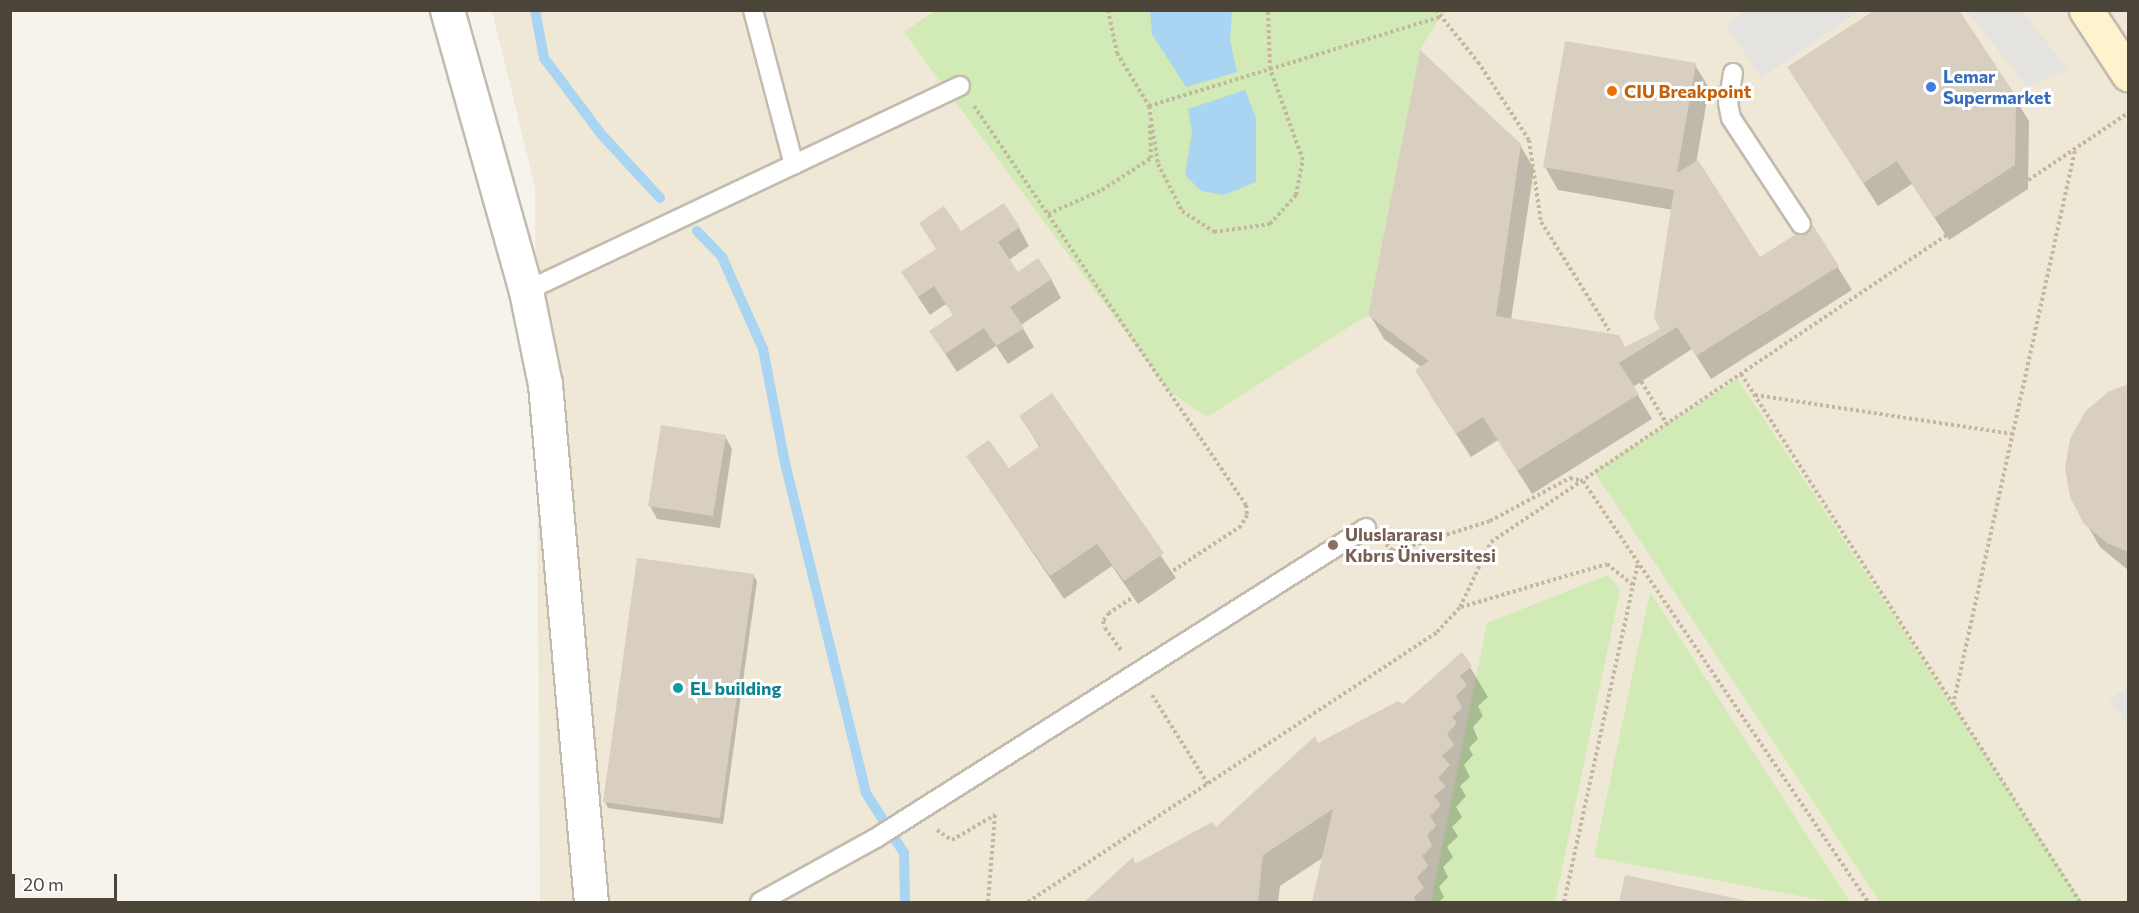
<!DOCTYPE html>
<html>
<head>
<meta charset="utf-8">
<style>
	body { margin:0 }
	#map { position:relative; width:2139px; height:913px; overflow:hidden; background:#f6f3ec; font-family:Commissioner,sans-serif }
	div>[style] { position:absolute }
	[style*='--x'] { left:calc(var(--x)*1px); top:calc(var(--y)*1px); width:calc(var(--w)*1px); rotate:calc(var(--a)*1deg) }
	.education>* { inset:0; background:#efe8d6 }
	.green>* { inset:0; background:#d2eab5 }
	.parking>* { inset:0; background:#e5e3e0 }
	.water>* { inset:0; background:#a9d4f2 }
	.shadow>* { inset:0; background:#0003 }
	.stream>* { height:10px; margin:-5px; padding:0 5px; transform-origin:5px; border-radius:5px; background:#a9d4f2 }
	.building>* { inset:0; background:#d8cfc1 }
	.path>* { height:4px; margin-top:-2px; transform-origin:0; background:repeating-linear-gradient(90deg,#c4b79f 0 3px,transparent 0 6px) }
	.roads { filter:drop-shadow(2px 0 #c2bbae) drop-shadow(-2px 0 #c2bbae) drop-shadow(0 2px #c2bbae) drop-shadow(0 -2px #c2bbae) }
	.service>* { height:18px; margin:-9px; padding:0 9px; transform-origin:9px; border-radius:9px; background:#fff }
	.minor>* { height:33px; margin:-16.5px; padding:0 16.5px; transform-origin:16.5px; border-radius:16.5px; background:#fff }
	.secondary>* { height:33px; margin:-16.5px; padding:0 16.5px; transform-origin:16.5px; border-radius:16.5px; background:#fff3cd }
	.dots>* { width:16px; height:16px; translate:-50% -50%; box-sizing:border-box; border:3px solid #fff; border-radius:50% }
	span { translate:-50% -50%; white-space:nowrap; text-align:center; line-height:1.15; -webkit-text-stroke:6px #fff; paint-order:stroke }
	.shop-label { font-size:18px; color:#366cbe; font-weight:700 }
	.left { translate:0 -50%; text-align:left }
	.food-label { font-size:18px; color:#c56008; font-weight:700 }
	.education-label { font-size:18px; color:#785e54; font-weight:700 }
	.culture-label { font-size:18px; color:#0d838f; font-weight:700 }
	.frame { position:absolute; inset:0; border:12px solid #4b4439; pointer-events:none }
	.scale { position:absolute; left:12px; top:874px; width:105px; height:27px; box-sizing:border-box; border:3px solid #4b4439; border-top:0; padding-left:8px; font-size:18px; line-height:21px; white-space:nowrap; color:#4b4439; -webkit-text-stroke:4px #fff; paint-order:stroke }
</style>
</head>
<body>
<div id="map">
	<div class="education">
		<div style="clip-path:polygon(492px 11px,2128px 11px,2128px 902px,540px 902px,535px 187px)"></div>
	</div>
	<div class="green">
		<div style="clip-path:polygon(936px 10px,1449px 11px,1440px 17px,1420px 50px,1368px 315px,1207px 417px,1169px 391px,904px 32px)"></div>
		<div style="clip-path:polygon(1737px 379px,1754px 404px,2082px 902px,1880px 902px,1594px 471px)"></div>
		<div style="clip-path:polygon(1608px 575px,1620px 590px,1555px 902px,1431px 902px,1487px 623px)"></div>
		<div style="clip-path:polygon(1650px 592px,1850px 902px,1830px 902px,1594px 857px)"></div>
	</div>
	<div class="parking">
		<div style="clip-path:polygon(1746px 11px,1746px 10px,1859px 11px,1761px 78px,1725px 24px)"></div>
		<div style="clip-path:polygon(1967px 11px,2022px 11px,2068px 70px,2027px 87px)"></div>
		<div style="clip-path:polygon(2128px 686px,2128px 727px,2109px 700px)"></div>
	</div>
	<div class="water">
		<div style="clip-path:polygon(1150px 11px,1232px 11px,1230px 40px,1237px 72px,1186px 87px,1152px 34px)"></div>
		<div style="clip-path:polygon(1245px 90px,1256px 118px,1256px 182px,1224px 195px,1201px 191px,1185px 175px,1192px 132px,1188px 109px)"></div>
	</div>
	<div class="shadow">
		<div style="clip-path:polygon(1695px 65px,1709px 88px,1696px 164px,1759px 259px,1812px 226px,1852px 290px,1711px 379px,1692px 349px,1633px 387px,1652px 419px,1532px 494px,1498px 440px,1471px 457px,1430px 394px,1421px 367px,1384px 339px,1370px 315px,1520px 145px,1534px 169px,1511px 320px,1625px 349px,1663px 329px,1673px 210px,1558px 190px,1545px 167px)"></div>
		<div style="clip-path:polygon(1789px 68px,2014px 97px,2029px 121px,2028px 189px,1949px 240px,1912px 184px,1878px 206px)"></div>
		<div style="clip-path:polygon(1019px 228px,1029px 246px,1009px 260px,1018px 274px,1051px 279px,1061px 298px,1021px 325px,1034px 347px,1008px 364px,996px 346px,957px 372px,931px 332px,954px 316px,946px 304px,930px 315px,914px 291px,961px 233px)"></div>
		<div style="clip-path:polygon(2128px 386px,2128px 570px,2100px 547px,2071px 497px,2108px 394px)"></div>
		<div style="clip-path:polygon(1051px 395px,1176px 578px,1138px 604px,1112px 566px,1064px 599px,968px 457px,1008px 470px,1040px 448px,1021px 417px)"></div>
		<div style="clip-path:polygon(725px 436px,732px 449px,720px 528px,657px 519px,650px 506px)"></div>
		<div style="clip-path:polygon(753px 575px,757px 581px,723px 824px,608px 808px,605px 802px)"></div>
		<div style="clip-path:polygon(1470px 667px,1488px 697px,1478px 706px,1483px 716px,1473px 727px,1478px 739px,1469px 748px,1473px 755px,1464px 765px,1470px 777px,1460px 786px,1466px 796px,1456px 807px,1462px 817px,1452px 827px,1458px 836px,1447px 847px,1453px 857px,1443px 867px,1448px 877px,1439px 887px,1444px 897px,1439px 902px,1313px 902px,1324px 857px,1280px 886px,1278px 902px,1086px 902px,1133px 859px,1136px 865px,1216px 829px,1318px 745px,1403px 706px)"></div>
		<div style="clip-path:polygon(1626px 877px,1746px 902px,1621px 902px)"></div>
	</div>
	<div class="stream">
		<div style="--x:535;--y:10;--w:49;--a:79.4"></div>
		<div style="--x:544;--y:58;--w:95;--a:53.1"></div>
		<div style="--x:601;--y:134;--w:87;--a:47.3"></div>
		<div style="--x:697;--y:231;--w:36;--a:46"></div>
		<div style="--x:722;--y:257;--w:101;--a:66"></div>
		<div style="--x:763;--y:349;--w:116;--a:79.1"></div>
		<div style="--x:785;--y:463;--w:340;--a:76.2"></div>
		<div style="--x:866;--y:793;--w:71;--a:57.7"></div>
		<div style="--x:904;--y:853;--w:49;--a:88.8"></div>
	</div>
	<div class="building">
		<div style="clip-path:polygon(1875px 10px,1959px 10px,2016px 96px,2015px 165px,1934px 218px,1897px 161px,1863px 183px,1787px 67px)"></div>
		<div style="clip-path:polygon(1565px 41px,1696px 63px,1677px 173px,1698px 160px,1760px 257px,1812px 224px,1839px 266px,1696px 356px,1677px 327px,1619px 363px,1639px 394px,1517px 471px,1483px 417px,1456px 434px,1415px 370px,1429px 361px,1368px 315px,1420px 50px,1521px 144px,1496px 316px,1619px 335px,1625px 347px,1660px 329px,1654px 318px,1674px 190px,1543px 167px)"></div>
		<div style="clip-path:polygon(1004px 203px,1020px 227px,998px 242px,1018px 272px,1038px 258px,1052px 279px,1010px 307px,1024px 328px,996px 346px,984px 328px,945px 354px,929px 331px,953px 315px,934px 286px,918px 297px,901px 272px,936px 249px,919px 223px,944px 206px,961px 231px)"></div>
		<div style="clip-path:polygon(2128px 384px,2128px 552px,2107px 543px,2084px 524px,2070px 497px,2065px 468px,2070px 439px,2085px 412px,2108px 392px)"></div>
		<div style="clip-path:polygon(1052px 393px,1164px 553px,1124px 581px,1097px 544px,1050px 576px,966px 456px,989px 440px,1009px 468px,1040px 446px,1019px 416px)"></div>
		<div style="clip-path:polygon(661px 425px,726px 435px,713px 516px,648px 506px)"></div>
		<div style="clip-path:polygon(637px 558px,754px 574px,720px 818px,603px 802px)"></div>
		<div style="clip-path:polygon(1462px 652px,1472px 666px,1460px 676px,1467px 685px,1456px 696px,1462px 708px,1452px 717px,1457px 723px,1447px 734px,1454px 745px,1442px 756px,1450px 765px,1438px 778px,1446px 786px,1434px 796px,1441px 805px,1430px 816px,1436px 826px,1427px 835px,1432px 846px,1422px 856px,1428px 866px,1417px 877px,1424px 888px,1414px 897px,1416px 902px,1312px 902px,1333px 809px,1263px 855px,1258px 902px,1084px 902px,1133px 857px,1135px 864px,1212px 822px,1216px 827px,1315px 736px,1318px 743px,1398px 701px,1403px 704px)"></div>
		<div style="clip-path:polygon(1625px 875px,1748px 901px,1748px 902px,1619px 902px)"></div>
	</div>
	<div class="path">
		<div style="--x:1108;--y:10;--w:44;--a:78.2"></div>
		<div style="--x:1117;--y:53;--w:62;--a:58.9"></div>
		<div style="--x:1149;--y:106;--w:127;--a:-17"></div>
		<div style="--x:1270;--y:69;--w:59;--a:-91.9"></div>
		<div style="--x:1436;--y:10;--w:67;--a:51.1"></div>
		<div style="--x:1478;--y:62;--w:93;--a:56.8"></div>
		<div style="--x:1529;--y:140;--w:83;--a:81.7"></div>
		<div style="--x:1541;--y:222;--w:128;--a:57.8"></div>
		<div style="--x:974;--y:106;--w:483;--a:55.7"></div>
		<div style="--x:1246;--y:505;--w:10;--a:84"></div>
		<div style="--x:1247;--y:515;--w:13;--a:119"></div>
		<div style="--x:1241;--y:526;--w:158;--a:146.6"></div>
		<div style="--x:1109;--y:613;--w:10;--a:127"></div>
		<div style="--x:1103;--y:621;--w:7;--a:74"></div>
		<div style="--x:1105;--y:628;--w:29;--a:54"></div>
		<div style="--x:1149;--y:106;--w:59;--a:81.2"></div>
		<div style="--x:1158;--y:164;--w:53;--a:62.9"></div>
		<div style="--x:1182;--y:211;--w:38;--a:33"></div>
		<div style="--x:1214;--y:232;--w:57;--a:-8.1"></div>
		<div style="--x:1270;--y:224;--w:39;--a:-48"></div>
		<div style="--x:1296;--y:195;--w:36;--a:-79"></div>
		<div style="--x:1303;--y:160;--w:97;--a:-109.9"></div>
		<div style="--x:1270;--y:69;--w:178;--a:-17"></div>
		<div style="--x:1048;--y:214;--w:59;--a:-24"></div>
		<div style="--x:1102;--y:190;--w:59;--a:-33.1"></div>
		<div style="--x:1151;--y:158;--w:34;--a:-92"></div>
		<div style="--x:1629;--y:361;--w:74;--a:58.9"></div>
		<div style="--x:1741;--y:374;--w:627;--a:57.3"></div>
		<div style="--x:1755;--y:395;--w:260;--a:8.6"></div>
		<div style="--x:1386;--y:544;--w:10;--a:45"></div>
		<div style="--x:1393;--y:551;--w:8;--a:-14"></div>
		<div style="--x:1401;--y:549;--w:93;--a:-17.5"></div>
		<div style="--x:1490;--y:521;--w:91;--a:-28.3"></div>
		<div style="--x:1570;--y:478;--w:13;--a:13"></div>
		<div style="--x:1583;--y:481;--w:508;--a:55.9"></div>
		<div style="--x:1461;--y:607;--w:152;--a:-16.4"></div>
		<div style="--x:1607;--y:564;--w:33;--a:39"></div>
		<div style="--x:1152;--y:695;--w:105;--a:57.8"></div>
		<div style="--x:1953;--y:705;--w:568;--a:-77.6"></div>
		<div style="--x:937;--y:830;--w:18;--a:34"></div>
		<div style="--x:952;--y:840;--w:50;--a:-30.2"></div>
		<div style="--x:995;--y:815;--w:87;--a:94.6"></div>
		<div style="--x:1028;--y:902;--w:490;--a:-33.4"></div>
		<div style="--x:1437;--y:632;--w:34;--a:-47"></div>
		<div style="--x:1460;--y:607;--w:72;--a:-64.5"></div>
		<div style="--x:1491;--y:542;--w:768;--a:-33.96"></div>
		<div style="--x:1564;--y:902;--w:347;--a:-77.7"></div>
	</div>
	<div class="roads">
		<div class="service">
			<div style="--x:753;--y:10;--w:160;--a:75.2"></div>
			<div style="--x:1733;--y:73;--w:30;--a:99"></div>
			<div style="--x:1728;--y:103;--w:15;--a:79"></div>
			<div style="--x:1731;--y:118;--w:127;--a:56.6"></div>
			<div style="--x:526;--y:291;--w:480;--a:-25.3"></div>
			<div style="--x:760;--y:902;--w:132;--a:-28.9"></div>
			<div style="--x:876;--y:838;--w:580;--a:-32.32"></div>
		</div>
		<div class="minor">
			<div style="--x:447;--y:10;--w:292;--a:74.3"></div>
			<div style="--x:526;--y:291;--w:95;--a:78.5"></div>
			<div style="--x:545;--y:384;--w:520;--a:84.93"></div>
		</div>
		<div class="secondary">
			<div style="--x:2086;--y:10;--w:77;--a:56.7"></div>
		</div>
	</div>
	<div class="dots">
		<div style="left:1931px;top:87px;background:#3f7fe0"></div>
		<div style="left:1612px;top:91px;background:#e8710a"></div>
		<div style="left:1333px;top:545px;background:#8d6e63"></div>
		<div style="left:678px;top:688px;background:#0f9aa8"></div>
	</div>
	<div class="shop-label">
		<span class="left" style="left:1943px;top:87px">Lemar<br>Supermarket</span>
	</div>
	<div class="food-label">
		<span class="left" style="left:1624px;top:91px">CIU Breakpoint</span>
	</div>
	<div class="education-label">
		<span class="left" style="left:1345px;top:545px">Uluslararası<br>Kıbrıs Üniversitesi</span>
	</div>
	<div class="culture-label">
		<span class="left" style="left:690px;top:688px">EL building</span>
	</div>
	<div class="frame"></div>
	<div class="scale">20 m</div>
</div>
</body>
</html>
